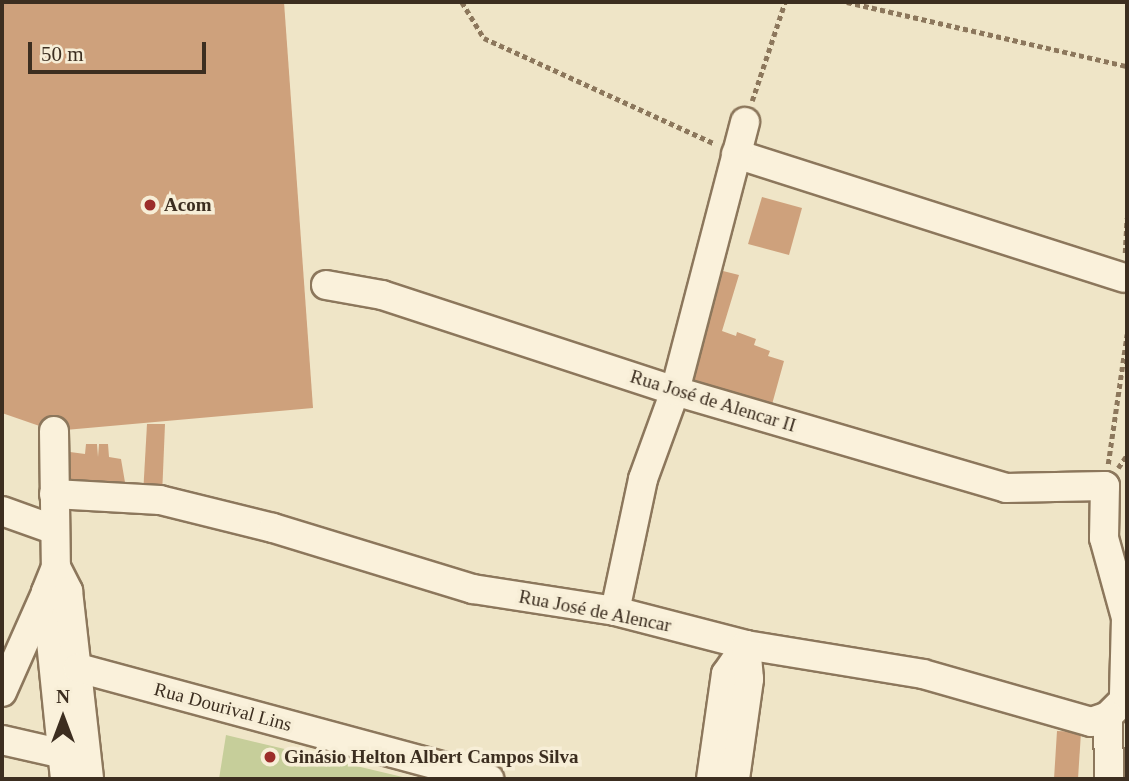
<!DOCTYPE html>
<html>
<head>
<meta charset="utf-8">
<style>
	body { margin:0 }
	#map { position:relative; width:1129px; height:781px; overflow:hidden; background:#efe5c7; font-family:Georgia,serif }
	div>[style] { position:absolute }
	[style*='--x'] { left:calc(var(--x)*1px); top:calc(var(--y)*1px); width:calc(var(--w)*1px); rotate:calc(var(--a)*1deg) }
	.green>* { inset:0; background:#c6ce9a }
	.building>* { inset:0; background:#cea17c }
	.path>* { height:4.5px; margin-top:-2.25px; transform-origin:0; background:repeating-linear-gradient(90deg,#8c775c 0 5px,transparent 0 8.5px) }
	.roads { filter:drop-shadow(2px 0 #8c775c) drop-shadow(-2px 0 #8c775c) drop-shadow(0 2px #8c775c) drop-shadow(0 -2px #8c775c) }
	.minor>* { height:28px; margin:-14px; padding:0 14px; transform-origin:14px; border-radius:14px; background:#faf1db }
	.dots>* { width:19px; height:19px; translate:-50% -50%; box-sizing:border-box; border:4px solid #f7eed7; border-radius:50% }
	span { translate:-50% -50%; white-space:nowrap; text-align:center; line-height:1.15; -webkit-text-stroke:7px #f7eed7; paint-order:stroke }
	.poi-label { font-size:19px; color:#3c2e20; font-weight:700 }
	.left { translate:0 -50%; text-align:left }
	.street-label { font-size:19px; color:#3c2e20 }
	.frame { position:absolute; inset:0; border:4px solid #3c2e20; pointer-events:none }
	.north { position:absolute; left:28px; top:683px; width:70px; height:70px; -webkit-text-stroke:5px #f7eed7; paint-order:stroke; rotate:0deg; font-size:19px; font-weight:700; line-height:28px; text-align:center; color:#3c2e20 }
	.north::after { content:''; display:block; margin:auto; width:24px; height:32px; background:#3c2e20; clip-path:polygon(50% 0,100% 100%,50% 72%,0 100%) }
	.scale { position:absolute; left:28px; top:42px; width:178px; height:32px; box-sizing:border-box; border:4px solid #3c2e20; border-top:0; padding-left:9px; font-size:21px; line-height:24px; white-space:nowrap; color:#3c2e20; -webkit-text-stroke:5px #f7eed7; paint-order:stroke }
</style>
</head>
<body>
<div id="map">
	<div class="green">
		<div style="clip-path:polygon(226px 735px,411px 779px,219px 779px)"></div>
	</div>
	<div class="building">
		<div style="clip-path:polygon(2px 2px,284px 2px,313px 408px,54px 431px,2px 413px)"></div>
		<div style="clip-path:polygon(762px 197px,802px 208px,789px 255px,748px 244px)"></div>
		<div style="clip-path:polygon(715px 269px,739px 275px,722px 331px,736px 336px,737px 332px,756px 339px,754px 345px,770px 351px,768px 356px,784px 361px,771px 408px,685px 381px)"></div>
		<div style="clip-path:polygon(147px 424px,165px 424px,162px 496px,143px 495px)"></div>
		<div style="clip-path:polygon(86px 444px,97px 444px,98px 457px,99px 444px,108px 444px,109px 457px,121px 459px,127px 494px,65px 492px,70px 452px,85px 454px)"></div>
		<div style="clip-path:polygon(1057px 731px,1081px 732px,1078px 779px,1054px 779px)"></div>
	</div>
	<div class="path">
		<div style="--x:462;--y:2;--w:42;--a:58.6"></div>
		<div style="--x:484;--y:38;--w:252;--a:24.6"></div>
		<div style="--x:847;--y:2;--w:287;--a:12.9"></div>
		<div style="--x:752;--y:101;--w:104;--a:-71.6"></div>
		<div style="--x:1125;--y:253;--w:35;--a:-87"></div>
		<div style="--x:1108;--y:464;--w:131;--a:-81.7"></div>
		<div style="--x:1118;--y:468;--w:16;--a:-55"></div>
	</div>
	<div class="roads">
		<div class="minor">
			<div style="--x:736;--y:154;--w:407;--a:17.7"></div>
			<div style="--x:326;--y:285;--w:57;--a:10.1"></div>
			<div style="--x:382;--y:295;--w:308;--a:18.1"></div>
			<div style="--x:675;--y:391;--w:345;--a:16.3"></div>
			<div style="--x:1006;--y:488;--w:99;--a:-1.2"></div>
			<div style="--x:1105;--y:486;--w:52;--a:91.1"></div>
			<div style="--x:1104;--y:538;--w:83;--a:74.6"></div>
			<div style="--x:1126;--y:618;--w:79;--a:91.5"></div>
			<div style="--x:54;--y:431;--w:136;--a:89.2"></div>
			<div style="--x:56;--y:567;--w:27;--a:112"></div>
			<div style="--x:46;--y:592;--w:188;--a:84.2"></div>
			<div style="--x:54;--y:494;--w:106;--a:3.2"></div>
			<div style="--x:160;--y:500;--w:116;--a:13.9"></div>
			<div style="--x:273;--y:528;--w:209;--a:17"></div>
			<div style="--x:473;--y:589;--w:144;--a:8.8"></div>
			<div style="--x:615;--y:611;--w:135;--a:14.5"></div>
			<div style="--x:746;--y:645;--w:179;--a:9.3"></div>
			<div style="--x:923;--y:674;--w:175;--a:15.9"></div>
			<div style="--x:1091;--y:722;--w:18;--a:-19"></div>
			<div style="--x:1108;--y:716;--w:27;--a:-45"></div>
			<div style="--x:2;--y:511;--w:56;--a:19.7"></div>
			<div style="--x:56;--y:567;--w:27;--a:63"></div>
			<div style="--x:68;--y:591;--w:189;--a:83.6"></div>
			<div style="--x:615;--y:611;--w:135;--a:-78"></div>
			<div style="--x:643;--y:479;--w:94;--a:-70"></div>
			<div style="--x:675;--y:391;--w:278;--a:-75.4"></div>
			<div style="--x:78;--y:668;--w:426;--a:15.1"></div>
			<div style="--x:2;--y:692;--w:106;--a:-66.1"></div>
			<div style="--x:1108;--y:716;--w:63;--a:89.1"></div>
			<div style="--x:2;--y:740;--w:77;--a:12.8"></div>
			<div style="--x:711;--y:779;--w:106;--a:-81.9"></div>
			<div style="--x:726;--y:674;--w:35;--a:-55"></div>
			<div style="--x:735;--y:779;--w:101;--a:-82"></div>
			<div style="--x:749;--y:679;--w:34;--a:-95"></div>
		</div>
	</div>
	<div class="dots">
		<div style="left:150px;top:205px;background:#9c2d2a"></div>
		<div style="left:270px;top:757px;background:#9c2d2a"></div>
	</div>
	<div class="poi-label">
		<span class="left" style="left:164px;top:205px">Acom</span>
		<span class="left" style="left:284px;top:757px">Ginásio Helton Albert Campos Silva</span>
	</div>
	<div class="street-label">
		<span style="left:713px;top:401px;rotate:17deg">Rua José de Alencar II</span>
		<span style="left:595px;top:611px;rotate:11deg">Rua José de Alencar</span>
		<span style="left:223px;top:707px;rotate:15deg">Rua Dourival Lins</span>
	</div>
	<div class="frame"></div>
	<div class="north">N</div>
	<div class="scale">50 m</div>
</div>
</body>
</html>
